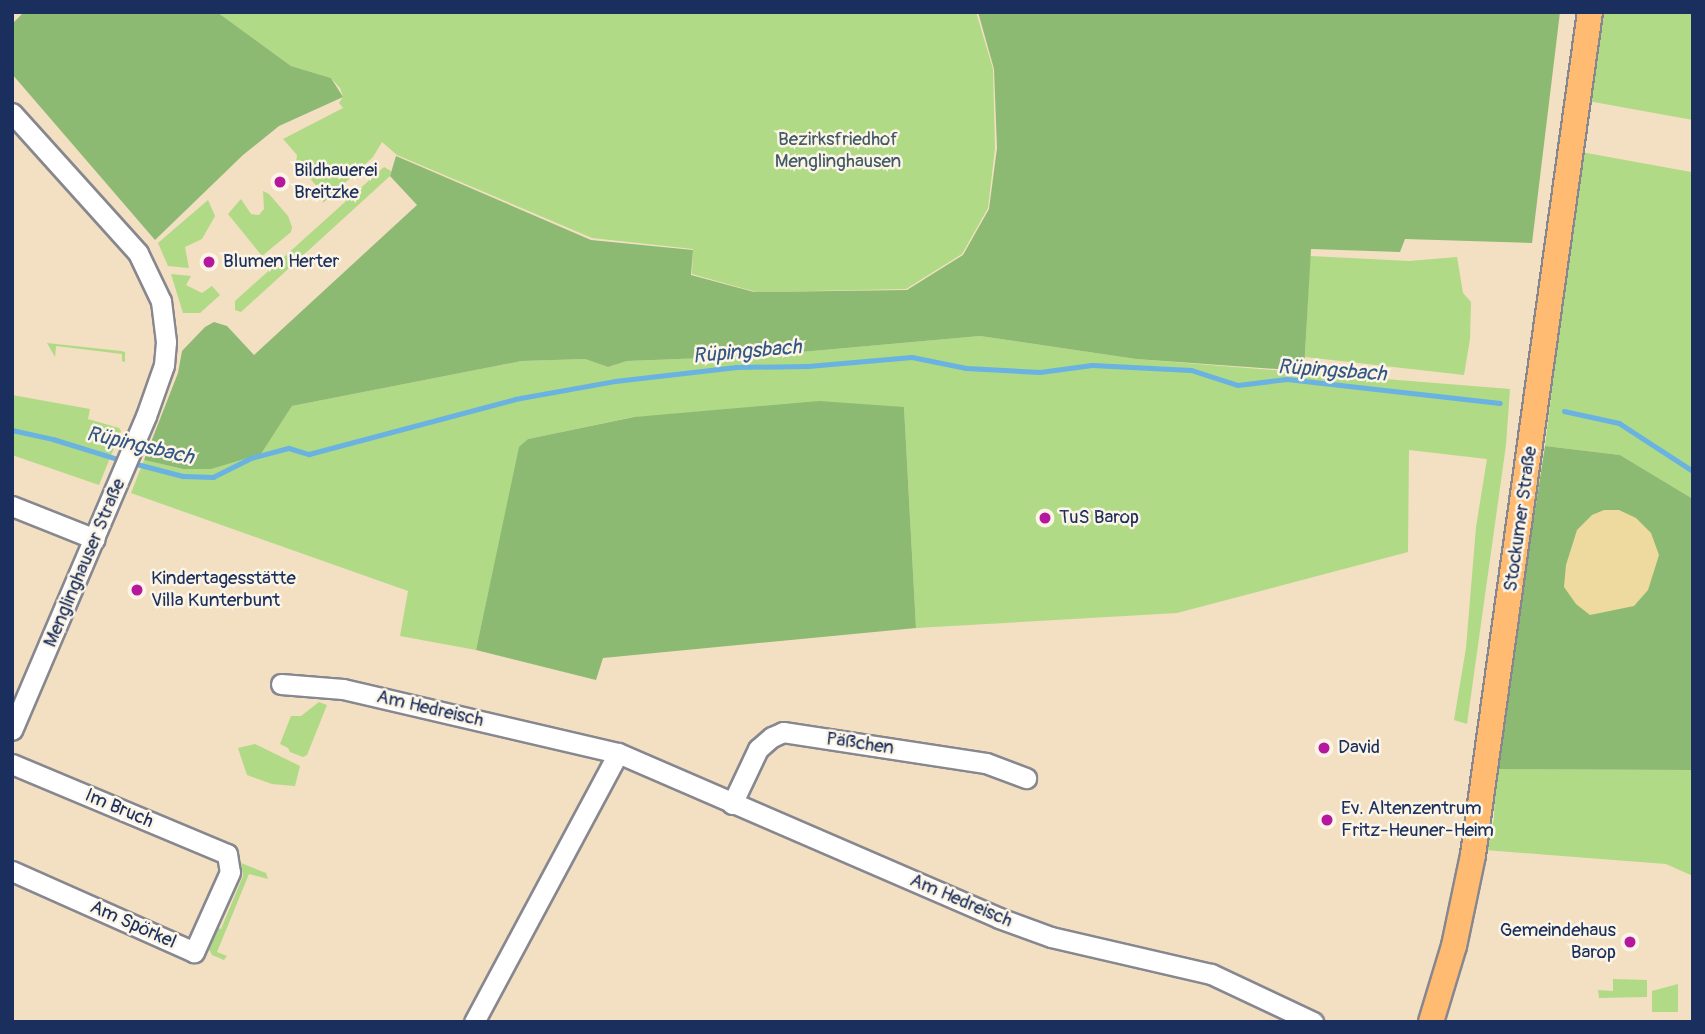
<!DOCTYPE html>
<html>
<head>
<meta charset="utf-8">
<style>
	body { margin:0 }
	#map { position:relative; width:1705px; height:1034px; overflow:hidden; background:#f3dfc2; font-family:Pangolin,sans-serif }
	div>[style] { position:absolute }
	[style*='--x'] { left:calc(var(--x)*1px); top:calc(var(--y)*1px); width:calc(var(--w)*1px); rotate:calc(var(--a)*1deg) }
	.green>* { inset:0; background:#b0da85 }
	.forest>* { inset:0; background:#8cba72 }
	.sand>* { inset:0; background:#eeda9e }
	.stream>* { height:4.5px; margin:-2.25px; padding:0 2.25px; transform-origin:2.25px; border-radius:2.25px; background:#69b2e1 }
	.roads { filter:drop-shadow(2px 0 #878790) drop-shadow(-2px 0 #878790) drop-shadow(0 2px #878790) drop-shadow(0 -2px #878790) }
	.minor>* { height:19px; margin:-9.5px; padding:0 9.5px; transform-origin:9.5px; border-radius:9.5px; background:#fff }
	.major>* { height:24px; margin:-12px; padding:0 12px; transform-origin:12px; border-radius:12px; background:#ffbb71 }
	.dots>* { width:19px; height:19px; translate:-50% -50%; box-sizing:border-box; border:4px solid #fcf5e5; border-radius:50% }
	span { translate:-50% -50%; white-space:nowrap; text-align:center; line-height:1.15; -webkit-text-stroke:5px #fcf5e5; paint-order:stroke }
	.park-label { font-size:19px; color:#405a68 }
	.poi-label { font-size:19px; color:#1b2f5e }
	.left { translate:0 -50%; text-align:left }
	.right { translate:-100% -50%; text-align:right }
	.street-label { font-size:19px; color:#1b2f5e }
	.water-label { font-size:21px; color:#325685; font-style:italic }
	.frame { position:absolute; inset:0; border:14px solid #1b2f5e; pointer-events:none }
</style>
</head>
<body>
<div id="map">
	<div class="green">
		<div style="clip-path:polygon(217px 12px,976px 12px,993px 69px,995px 148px,988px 208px,962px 254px,906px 289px,756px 292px,692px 274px,693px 249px,592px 238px,397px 155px,382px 142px,373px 157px,323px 203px,322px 192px,296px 163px,297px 155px,283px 139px,343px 108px,339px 103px,343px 97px,340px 88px,331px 78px,291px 66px)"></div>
		<div style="clip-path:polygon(1600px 12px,1693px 12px,1693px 120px,1588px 101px)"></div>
		<div style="clip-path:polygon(1581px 152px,1691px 172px,1693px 164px,1693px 499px,1620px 455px,1545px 446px)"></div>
		<div style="clip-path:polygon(384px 167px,391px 171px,390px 176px,241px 312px,235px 310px,235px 301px)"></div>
		<div style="clip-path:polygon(263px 191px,269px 194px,288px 216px,292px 227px,291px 232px,262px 256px,228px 214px,241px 199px,251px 214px,259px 215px,264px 209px)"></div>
		<div style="clip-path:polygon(208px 200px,215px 216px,202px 239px,185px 247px,189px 268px,168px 266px,158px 243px)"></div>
		<div style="clip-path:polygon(1310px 256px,1409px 261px,1457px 257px,1463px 293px,1471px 302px,1470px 339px,1464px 375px,1305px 357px)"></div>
		<div style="clip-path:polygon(171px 274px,191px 276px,186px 285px,202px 293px,212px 286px,220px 295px,200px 313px,183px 313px)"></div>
		<div style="clip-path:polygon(980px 336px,1136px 359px,1510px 389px,1506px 445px,1467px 724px,1454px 720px,1466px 648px,1476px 527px,1487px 459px,1409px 450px,1408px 552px,1177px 613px,916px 628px,904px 407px,633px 417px,528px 439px,520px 447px,476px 650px,400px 636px,408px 591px,131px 493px,144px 460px,183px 469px,261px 454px,292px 406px,522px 361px,585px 359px,608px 367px,627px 361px,755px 356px)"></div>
		<div style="clip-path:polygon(47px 343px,121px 351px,125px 352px,125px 362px,122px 361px,122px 354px,56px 346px,55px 357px)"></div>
		<div style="clip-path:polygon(12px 395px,90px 409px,88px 419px,119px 428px,121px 431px,99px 485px,12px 455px)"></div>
		<div style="clip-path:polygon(319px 702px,327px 705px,307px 755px,303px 757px,290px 752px,288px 748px,280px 744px,291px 716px,301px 716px)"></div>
		<div style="clip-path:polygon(255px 744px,300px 766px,295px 786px,272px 784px,247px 775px,238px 748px)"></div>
		<div style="clip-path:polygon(1495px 769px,1693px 770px,1693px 876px,1666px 864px,1485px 850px,1494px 819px)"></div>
		<div style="clip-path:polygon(241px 863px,266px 873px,268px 879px,249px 874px,217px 952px,227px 956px,224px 960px,212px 955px,207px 945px,215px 927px,221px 929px,243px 876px)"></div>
		<div style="clip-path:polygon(1613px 979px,1647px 980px,1647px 997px,1599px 998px,1598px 990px,1613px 991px)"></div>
		<div style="clip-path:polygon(1678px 984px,1678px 1012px,1652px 1012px,1652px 991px)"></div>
	</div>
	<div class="forest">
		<div style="clip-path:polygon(24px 12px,217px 12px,291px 66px,331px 78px,343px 97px,279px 126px,243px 155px,155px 240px,12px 74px,12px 24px)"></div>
		<div style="clip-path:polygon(978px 12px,1560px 12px,1532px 243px,1405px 239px,1400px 252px,1311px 249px,1304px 371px,1136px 359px,980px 336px,755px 356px,627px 361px,608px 367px,585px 359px,522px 361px,292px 406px,261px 454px,211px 469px,183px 469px,144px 460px,178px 373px,182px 351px,205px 327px,214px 322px,227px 326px,254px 355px,417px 205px,390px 176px,396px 156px,591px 240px,693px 250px,691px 275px,754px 292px,907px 290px,963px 255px,989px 209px,997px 148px,994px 69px)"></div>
		<div style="clip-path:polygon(819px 401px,904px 407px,916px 628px,603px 658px,596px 680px,476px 650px,519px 447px,528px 439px,634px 417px)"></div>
		<div style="clip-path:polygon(1545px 446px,1620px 455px,1693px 499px,1693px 770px,1495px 769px)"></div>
	</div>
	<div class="sand">
		<div style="clip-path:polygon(1604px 510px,1619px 510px,1636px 518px,1651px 533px,1659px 555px,1648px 590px,1634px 606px,1590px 615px,1576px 604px,1564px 587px,1566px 565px,1577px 530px,1592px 515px)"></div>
	</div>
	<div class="stream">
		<div style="--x:1564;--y:411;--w:56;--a:12.3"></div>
		<div style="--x:1619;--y:423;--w:88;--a:33"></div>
		<div style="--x:12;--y:430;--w:42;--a:12.4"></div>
		<div style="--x:53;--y:439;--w:71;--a:17.2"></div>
		<div style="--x:133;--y:463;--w:52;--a:14.6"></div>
		<div style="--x:183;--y:476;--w:30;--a:2"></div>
		<div style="--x:213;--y:477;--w:42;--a:-26.6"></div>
		<div style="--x:251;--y:458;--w:39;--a:-15"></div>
		<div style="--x:289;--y:448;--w:21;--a:17"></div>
		<div style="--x:309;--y:454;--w:213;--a:-14.9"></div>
		<div style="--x:515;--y:399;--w:102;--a:-10.2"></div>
		<div style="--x:615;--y:381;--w:122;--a:-6.6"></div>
		<div style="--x:736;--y:367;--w:72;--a:-0.8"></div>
		<div style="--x:808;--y:366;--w:104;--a:-4.9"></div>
		<div style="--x:912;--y:357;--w:55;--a:11.5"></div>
		<div style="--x:966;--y:368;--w:74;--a:3.1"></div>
		<div style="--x:1040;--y:372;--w:52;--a:-7.7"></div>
		<div style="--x:1092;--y:365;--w:99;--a:2.9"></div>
		<div style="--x:1191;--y:370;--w:49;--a:17.7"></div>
		<div style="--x:1238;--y:385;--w:49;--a:-7"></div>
		<div style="--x:1287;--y:379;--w:214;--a:6.4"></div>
	</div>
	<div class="roads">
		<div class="minor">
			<div style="--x:12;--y:113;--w:188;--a:48"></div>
			<div style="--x:138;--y:253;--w:53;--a:64.4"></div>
			<div style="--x:161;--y:301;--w:41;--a:83"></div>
			<div style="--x:166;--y:342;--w:23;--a:95"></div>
			<div style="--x:164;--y:365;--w:54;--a:109.4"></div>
			<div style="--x:146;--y:416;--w:341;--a:113.1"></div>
			<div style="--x:12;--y:506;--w:89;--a:21.7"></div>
			<div style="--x:281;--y:684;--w:62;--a:4.6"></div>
			<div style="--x:343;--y:689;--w:282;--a:13.1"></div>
			<div style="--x:618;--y:753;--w:415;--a:23.4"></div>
			<div style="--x:999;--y:918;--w:55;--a:20.1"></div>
			<div style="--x:1051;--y:937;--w:164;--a:13"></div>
			<div style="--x:1211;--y:974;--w:113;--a:25.2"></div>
			<div style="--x:12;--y:764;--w:233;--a:22.7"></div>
			<div style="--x:227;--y:854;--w:18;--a:81"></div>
			<div style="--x:230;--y:872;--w:88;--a:114.2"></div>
			<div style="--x:194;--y:952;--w:199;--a:-156"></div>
			<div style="--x:732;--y:804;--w:61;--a:-64.7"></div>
			<div style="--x:758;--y:749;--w:18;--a:-41"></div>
			<div style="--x:772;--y:737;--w:12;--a:-24"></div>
			<div style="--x:783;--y:732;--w:205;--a:8.7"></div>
			<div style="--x:986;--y:763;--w:43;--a:20.6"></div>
			<div style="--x:474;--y:1022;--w:305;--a:-61.8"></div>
		</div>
		<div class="major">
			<div style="--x:1431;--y:1022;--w:79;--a:-73.2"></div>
			<div style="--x:1454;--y:946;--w:93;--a:-78.2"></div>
			<div style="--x:1473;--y:855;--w:851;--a:-82.1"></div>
		</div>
	</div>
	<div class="dots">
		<div style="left:280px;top:182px;background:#b5179e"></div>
		<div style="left:209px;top:262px;background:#b5179e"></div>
		<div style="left:1045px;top:518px;background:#b5179e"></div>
		<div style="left:137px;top:590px;background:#b5179e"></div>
		<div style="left:1324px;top:748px;background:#b5179e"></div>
		<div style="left:1327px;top:820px;background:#b5179e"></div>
		<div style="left:1630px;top:942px;background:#b5179e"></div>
	</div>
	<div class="park-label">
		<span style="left:838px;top:151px">Bezirksfriedhof<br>Menglinghausen</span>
	</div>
	<div class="poi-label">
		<span class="left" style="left:294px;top:182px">Bildhauerei<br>Breitzke</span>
		<span class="left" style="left:223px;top:262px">Blumen Herter</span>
		<span class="left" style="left:1059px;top:518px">TuS Barop</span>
		<span class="left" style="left:151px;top:590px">Kindertagesstätte<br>Villa Kunterbunt</span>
		<span class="left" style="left:1338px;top:748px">David</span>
		<span class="left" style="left:1341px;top:820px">Ev. Altenzentrum<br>Fritz-Heuner-Heim</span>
		<span class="right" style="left:1616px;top:942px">Gemeindehaus<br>Barop</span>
	</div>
	<div class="street-label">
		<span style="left:1521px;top:519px;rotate:-82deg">Stockumer Straße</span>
		<span style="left:85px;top:563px;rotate:-67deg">Menglinghauser Straße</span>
		<span style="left:430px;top:709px;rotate:13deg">Am Hedreisch</span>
		<span style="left:860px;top:744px;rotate:8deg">Päßchen</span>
		<span style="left:119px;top:809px;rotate:23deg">Im Bruch</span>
		<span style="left:961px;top:901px;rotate:23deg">Am Hedreisch</span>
		<span style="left:133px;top:925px;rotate:24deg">Am Spörkel</span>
	</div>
	<div class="water-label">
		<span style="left:747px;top:352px;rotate:-5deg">Rüpingsbach</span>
		<span style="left:1332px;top:371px;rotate:4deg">Rüpingsbach</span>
		<span style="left:140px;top:446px;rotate:13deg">Rüpingsbach</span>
	</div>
	<div class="frame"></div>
</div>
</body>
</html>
